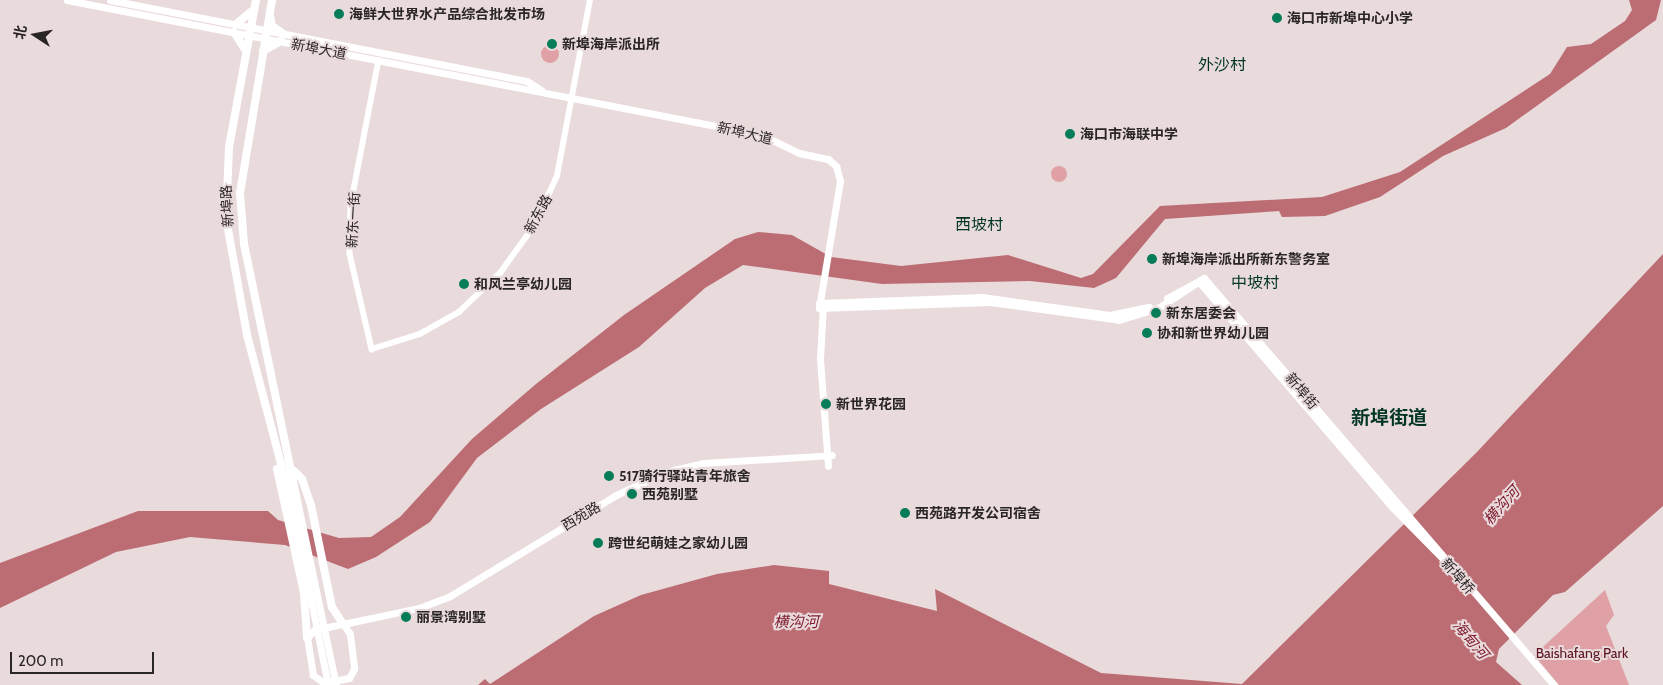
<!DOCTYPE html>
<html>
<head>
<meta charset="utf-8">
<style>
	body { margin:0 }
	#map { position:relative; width:1663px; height:685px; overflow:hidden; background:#e9dadb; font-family:Cabin,"Noto Sans SC",sans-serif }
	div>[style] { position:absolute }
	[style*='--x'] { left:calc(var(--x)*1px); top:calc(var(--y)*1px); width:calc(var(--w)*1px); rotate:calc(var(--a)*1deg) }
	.green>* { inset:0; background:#dfa1a5 }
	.round { border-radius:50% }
	.water>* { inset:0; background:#bc6c73 }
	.minor>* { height:5.5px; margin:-2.75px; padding:0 2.75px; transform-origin:2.75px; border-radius:2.75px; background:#fff }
	.major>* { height:7px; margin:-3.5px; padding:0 3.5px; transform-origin:3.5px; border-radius:3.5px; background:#fff }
	.highway>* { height:8px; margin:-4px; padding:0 4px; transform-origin:4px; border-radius:4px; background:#fff }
	.dots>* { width:14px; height:14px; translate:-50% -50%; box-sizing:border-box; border:2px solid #e9dadb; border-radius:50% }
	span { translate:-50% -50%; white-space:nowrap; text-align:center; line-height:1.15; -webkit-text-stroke:4px #e9dadb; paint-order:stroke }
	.poi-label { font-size:14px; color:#2b2626; font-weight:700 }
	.left { translate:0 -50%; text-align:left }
	.street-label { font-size:14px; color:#2b2626 }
	.park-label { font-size:14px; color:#5c1220 }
	.water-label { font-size:15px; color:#801e31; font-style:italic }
	.quarter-label { font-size:16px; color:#023524 }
	.district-label { font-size:19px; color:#023524; font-weight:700 }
	.north { position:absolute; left:10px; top:10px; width:50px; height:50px; -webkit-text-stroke:4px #e9dadb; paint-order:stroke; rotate:281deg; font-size:14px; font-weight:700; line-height:20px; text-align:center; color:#2b2626 }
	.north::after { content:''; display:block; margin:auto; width:18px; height:22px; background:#2b2626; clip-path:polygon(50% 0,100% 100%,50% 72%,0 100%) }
	.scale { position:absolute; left:10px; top:652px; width:144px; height:22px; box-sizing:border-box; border:2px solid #2b2626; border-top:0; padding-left:6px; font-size:15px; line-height:18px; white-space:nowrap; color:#2b2626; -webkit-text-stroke:4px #e9dadb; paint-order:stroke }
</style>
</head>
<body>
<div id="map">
	<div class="green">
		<div class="round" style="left:541px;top:45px;width:18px;height:18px"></div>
		<div class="round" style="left:1051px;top:166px;width:16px;height:16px"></div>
		<div style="clip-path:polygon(1605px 590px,1614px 615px,1606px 626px,1629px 685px,1559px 685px,1534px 655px)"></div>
	</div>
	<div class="water">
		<div style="clip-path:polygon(1629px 0,1661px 0,1656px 20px,1506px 128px,1443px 156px,1380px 197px,1325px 216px,1282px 217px,1279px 211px,1165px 219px,1116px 278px,1094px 288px,1030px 281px,882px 284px,743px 265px,705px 288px,639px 347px,541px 409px,477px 458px,430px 522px,376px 557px,348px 569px,285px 545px,190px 537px,116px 552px,0 608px,0 563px,138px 511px,268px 511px,278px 520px,339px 538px,371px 537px,400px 517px,472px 439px,536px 384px,624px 315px,735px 239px,758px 232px,792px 235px,831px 257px,901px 266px,1008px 255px,1081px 278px,1093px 274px,1160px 206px,1322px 197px,1400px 172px,1550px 74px,1567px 47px,1591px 44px,1625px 21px,1632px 10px)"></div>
		<div style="clip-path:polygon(1663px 254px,1663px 506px,1565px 592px,1553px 595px,1499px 649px,1496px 662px,1522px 685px,478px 685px,485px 679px,490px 684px,594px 616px,641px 595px,717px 574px,774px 565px,829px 571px,829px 584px,937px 611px,935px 589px,1101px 673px,1242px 684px,1476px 453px)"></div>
	</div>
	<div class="minor">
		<div style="--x:379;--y:60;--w:148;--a:100.9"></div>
		<div style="--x:351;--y:205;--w:49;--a:91.2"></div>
		<div style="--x:350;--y:254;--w:98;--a:77"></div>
		<div style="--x:372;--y:349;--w:50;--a:-17.4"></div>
		<div style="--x:420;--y:334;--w:45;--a:-29.4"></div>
		<div style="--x:459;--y:312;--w:57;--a:-43.6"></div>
		<div style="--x:500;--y:273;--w:58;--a:-54.1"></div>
		<div style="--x:534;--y:226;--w:55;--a:-65.3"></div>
		<div style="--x:557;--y:176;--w:179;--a:-79.4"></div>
	</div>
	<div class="major">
		<div style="--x:67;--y:0;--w:708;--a:10.99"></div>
		<div style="--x:762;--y:135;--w:41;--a:25.9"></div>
		<div style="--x:799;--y:153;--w:30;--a:12"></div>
		<div style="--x:828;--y:159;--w:11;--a:41"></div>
		<div style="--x:836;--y:166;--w:16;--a:75"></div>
		<div style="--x:840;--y:181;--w:129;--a:99.4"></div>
		<div style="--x:819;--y:308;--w:171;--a:-2"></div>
		<div style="--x:990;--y:302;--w:130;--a:7.9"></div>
		<div style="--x:1119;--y:320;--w:41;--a:-17.1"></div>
		<div style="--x:1158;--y:308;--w:55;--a:-33.1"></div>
		<div style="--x:110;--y:0;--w:425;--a:11"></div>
		<div style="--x:527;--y:81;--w:17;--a:33"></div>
		<div style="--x:1204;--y:278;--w:537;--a:49.31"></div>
		<div style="--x:1200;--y:283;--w:296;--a:49.4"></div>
		<div style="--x:1393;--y:508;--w:86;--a:45.5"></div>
		<div style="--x:1167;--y:298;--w:42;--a:-28.4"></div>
		<div style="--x:819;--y:303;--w:163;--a:-2.1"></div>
		<div style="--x:982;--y:297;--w:129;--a:8"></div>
		<div style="--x:1110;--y:315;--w:40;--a:-12"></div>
		<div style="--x:823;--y:305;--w:54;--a:93.2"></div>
		<div style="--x:820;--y:359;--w:107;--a:85.7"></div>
		<div style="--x:292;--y:505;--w:184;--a:78.7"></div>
		<div style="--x:298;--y:505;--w:184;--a:78.1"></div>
		<div style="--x:343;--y:624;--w:78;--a:-11.9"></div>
		<div style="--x:419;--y:608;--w:33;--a:-21"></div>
		<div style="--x:450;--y:596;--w:194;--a:-31.3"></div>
		<div style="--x:616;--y:495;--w:54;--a:-25.1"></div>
		<div style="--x:665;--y:472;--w:39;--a:-13"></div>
		<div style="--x:703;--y:463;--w:129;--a:-3.5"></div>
		<div style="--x:343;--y:624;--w:12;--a:55"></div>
		<div style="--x:350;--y:634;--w:35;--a:83"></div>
		<div style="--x:354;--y:669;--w:10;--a:119"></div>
		<div style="--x:349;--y:678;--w:25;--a:169"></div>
		<div style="--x:324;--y:683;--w:14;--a:-144"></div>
		<div style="--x:313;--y:675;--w:37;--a:-99"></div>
		<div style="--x:307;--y:638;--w:11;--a:-49"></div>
		<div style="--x:314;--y:630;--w:30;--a:-12"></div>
	</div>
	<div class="highway">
		<div style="--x:256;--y:0;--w:149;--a:100.4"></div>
		<div style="--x:229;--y:147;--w:71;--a:92.4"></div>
		<div style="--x:226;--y:218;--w:119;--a:79.8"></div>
		<div style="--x:247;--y:335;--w:176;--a:75.2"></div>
		<div style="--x:272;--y:0;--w:196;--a:99.4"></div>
		<div style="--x:240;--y:193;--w:51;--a:85.5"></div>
		<div style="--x:244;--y:244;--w:267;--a:78.3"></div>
		<div style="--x:270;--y:16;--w:10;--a:79"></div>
		<div style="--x:272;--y:26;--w:12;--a:35"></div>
		<div style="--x:236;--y:24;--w:22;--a:-39"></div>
		<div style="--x:234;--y:32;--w:22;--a:58"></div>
		<div style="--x:263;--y:51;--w:21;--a:-29"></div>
		<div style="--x:277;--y:469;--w:127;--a:77.7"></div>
		<div style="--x:304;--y:593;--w:45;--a:86.2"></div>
		<div style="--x:294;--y:471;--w:11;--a:45"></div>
		<div style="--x:302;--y:479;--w:28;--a:71"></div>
		<div style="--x:311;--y:505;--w:104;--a:78.4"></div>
		<div style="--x:332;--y:607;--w:20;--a:57"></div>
	</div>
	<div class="dots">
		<div style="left:339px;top:14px;background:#067c58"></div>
		<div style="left:1277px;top:18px;background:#067c58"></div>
		<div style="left:552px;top:44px;background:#067c58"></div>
		<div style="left:1070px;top:134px;background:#067c58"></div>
		<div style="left:1152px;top:259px;background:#067c58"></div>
		<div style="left:464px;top:284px;background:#067c58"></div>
		<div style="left:1156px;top:313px;background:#067c58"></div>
		<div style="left:1147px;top:333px;background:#067c58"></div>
		<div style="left:826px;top:404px;background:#067c58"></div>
		<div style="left:609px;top:476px;background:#067c58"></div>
		<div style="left:632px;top:494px;background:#067c58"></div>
		<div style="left:905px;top:513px;background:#067c58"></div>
		<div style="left:598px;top:543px;background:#067c58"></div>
		<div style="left:406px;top:617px;background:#067c58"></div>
	</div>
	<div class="poi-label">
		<span class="left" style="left:349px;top:14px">海鲜大世界水产品综合批发市场</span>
		<span class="left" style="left:1287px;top:18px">海口市新埠中心小学</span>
		<span class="left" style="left:562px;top:44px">新埠海岸派出所</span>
		<span class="left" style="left:1080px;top:134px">海口市海联中学</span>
		<span class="left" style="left:1162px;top:259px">新埠海岸派出所新东警务室</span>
		<span class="left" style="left:474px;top:284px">和风兰亭幼儿园</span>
		<span class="left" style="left:1166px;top:313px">新东居委会</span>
		<span class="left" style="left:1157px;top:333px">协和新世界幼儿园</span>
		<span class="left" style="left:836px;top:404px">新世界花园</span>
		<span class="left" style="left:619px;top:476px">517骑行驿站青年旅舍</span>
		<span class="left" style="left:642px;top:494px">西苑别墅</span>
		<span class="left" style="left:915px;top:513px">西苑路开发公司宿舍</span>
		<span class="left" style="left:608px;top:543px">跨世纪萌娃之家幼儿园</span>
		<span class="left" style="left:416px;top:617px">丽景湾别墅</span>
	</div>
	<div class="street-label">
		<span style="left:319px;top:49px;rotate:11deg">新埠大道</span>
		<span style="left:745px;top:133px;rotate:13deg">新埠大道</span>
		<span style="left:227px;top:206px;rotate:-93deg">新埠路</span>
		<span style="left:538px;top:214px;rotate:-62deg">新东路</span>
		<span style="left:353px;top:220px;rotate:-87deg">新东一街</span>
		<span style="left:1302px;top:391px;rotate:50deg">新埠街</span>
		<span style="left:581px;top:516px;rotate:-31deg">西苑路</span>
		<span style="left:1458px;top:576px;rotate:49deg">新埠桥</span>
	</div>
	<div class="park-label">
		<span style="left:1582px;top:653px">Baishafang Park</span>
	</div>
	<div class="water-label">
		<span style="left:1502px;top:506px;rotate:-48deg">横沟河</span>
		<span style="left:796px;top:623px">横沟河</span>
		<span style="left:1470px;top:640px;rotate:50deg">海甸河</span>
	</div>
	<div class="quarter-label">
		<span style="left:1222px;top:65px">外沙村</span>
		<span style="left:979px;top:225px">西坡村</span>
		<span style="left:1255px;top:283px">中坡村</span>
	</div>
	<div class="district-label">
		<span style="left:1389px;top:418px">新埠街道</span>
	</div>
	<div class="north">北</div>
	<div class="scale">200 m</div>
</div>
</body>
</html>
